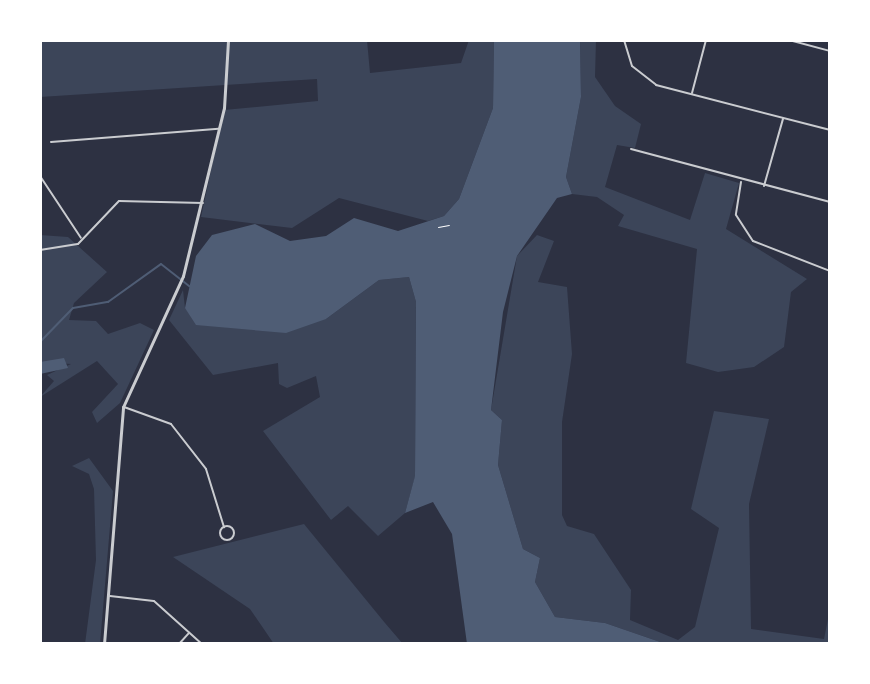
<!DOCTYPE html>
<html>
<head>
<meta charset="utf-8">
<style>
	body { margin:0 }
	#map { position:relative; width:870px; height:684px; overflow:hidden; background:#2d3142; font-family:Roboto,sans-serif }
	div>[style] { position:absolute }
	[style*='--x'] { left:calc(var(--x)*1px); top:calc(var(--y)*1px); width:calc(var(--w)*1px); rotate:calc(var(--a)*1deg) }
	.green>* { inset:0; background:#3c4559 }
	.water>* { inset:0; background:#4f5d75 }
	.stream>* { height:2px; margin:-1px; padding:0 1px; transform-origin:1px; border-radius:1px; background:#4f5d75 }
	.path>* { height:1px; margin:-0.5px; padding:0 0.5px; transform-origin:0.5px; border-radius:0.5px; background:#fff }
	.minor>* { height:2px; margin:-1px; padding:0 1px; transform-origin:1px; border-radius:1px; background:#caccd0 }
	.minor>.ring { margin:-1px; padding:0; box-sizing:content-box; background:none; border:2px solid #caccd0; border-radius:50% }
	.tertiary>* { height:3px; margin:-1.5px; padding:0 1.5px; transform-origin:1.5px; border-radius:1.5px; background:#caccd0 }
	span { translate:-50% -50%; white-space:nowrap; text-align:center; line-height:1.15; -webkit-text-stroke:7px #fff; paint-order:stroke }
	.frame { position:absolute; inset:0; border:42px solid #fff; pointer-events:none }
</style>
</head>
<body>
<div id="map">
	<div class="green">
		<div style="clip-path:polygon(40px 40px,367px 40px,370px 73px,461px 63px,469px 40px,494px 40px,493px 108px,459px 199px,444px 216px,428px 221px,339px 198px,292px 228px,201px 217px,224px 110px,318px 101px,317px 79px,40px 97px)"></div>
		<div style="clip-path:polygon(580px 40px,596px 40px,595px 77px,615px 106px,641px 124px,635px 148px,617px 145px,605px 187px,690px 220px,705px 173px,739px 183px,726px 229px,807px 279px,791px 292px,784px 347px,754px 367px,718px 372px,686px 363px,697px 249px,618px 226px,624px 215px,597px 197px,572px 194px,566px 177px,581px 97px)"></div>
		<div style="clip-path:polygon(40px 235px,68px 237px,107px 272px,74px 303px,69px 320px,96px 321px,108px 334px,140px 323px,154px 330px,120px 403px,97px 423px,92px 412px,118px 384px,97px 361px,40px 397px,54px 381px,47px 375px,71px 364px,40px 362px)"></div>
		<div style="clip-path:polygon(537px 235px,554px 241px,538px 282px,567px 287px,572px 354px,562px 422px,562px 515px,567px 526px,594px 534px,631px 590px,630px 620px,678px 640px,695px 627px,719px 528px,691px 509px,714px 411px,769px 419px,749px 504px,751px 629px,824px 639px,830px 609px,830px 644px,666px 644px,605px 623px,555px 617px,535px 582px,540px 558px,523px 549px,498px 465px,502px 420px,491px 410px,517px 256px)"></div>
		<div style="clip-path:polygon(409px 277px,416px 302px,415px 477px,405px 513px,378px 536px,348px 506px,331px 520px,263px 431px,320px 397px,316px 376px,287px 388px,279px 384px,278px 363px,213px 375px,169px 320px,183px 290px,185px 308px,326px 319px,379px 280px)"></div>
		<div style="clip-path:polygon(89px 458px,113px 491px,100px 644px,85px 644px,96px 560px,94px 489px,89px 474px,72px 466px)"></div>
		<div style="clip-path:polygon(304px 524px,385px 623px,403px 644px,274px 644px,250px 609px,173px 557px)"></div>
	</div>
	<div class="water">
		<div style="clip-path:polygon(494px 40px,580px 40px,581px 97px,566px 177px,572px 194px,557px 198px,517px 256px,503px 312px,491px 410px,502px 420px,498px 465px,523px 549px,540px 558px,535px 582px,555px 617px,605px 623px,666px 644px,467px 644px,452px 534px,433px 502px,405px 513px,415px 476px,416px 302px,409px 277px,379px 280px,326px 319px,286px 333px,196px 325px,185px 308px,196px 256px,212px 235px,255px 224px,290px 241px,326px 236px,354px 218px,398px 231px,444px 216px,459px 199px,493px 108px)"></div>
		<div style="clip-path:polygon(64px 358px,68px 368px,40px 374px,40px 362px)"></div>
	</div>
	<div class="stream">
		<div style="--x:40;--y:342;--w:47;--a:-45.9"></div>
		<div style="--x:73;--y:308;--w:36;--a:-10"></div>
		<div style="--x:108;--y:302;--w:65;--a:-35.6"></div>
		<div style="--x:161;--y:264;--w:36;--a:38"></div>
	</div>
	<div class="path">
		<div style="--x:438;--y:227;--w:11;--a:-10"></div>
	</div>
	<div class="minor">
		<div style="--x:624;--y:40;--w:27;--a:73"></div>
		<div style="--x:632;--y:66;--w:31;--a:38"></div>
		<div style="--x:656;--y:85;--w:180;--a:14.5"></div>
		<div style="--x:789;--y:40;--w:42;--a:15"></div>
		<div style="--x:692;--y:93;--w:55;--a:-75.2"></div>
		<div style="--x:51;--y:142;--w:168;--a:-4.5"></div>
		<div style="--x:631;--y:149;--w:206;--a:14.9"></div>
		<div style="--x:40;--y:176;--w:74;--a:56.5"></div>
		<div style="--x:741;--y:182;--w:33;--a:99"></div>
		<div style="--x:736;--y:215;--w:31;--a:57"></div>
		<div style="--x:753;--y:241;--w:83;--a:21.3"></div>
		<div style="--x:764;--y:186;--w:70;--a:-74.2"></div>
		<div style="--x:40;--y:250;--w:38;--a:-9"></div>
		<div style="--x:78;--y:244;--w:59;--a:-46.4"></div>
		<div style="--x:119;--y:201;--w:84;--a:1.4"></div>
		<div style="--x:124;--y:407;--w:50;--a:19.9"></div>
		<div style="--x:171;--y:424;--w:57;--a:52.1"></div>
		<div style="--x:206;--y:469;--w:61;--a:72.8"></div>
		<div class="ring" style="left:220px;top:526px;width:12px;height:12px"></div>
		<div style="--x:110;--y:596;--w:44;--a:6.5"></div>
		<div style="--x:154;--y:601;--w:64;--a:41.9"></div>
		<div style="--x:179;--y:644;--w:15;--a:-48"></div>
	</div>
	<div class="tertiary">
		<div style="--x:104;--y:644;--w:238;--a:-85.4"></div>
		<div style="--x:123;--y:407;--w:144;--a:-65.4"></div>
		<div style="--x:183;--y:276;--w:173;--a:-76.3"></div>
		<div style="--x:224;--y:108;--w:68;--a:-86.6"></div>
	</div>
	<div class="frame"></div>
</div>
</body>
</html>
